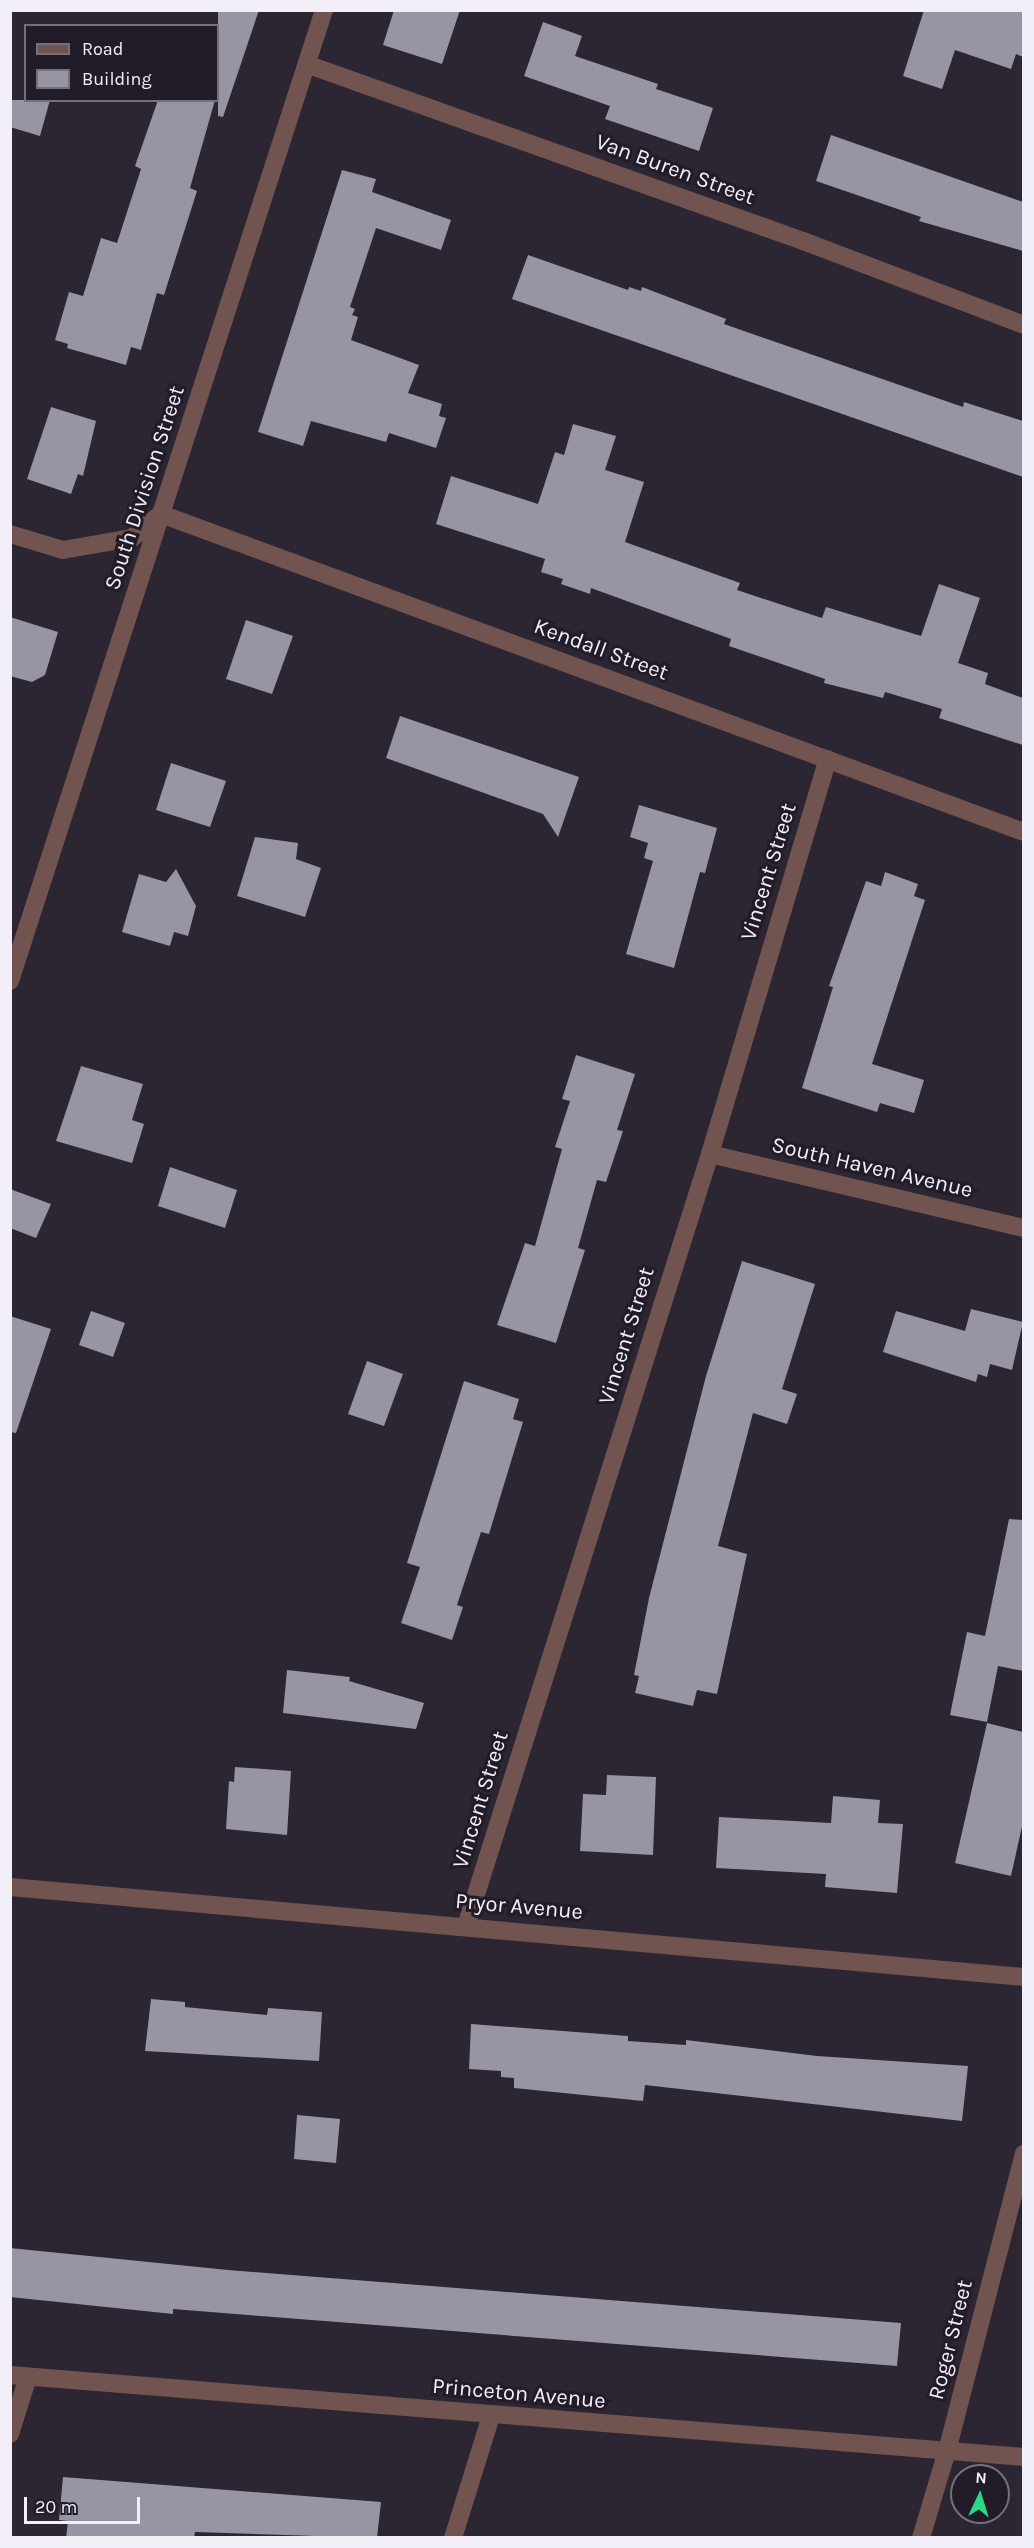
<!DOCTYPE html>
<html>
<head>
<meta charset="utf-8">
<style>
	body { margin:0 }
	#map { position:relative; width:1034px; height:2548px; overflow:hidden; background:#2c2532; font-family:Karla,sans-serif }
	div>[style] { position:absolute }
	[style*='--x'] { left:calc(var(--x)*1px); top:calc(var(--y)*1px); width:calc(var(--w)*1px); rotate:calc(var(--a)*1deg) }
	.building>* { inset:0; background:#9794a4 }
	.street>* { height:18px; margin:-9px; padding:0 9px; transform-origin:9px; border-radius:9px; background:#715350 }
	span { translate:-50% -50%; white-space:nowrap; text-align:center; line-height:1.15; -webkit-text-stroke:6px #221c28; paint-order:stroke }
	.street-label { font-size:22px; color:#f3eff8 }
	.frame { position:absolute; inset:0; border:12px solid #f3eff8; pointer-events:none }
	.legend { position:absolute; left:24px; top:24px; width:195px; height:78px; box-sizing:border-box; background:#221c28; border:2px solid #76707b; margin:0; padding:8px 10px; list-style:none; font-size:18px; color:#f3eff8 }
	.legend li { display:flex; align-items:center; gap:12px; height:30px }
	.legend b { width:30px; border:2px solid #76707b }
	.north { position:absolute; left:950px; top:2464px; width:60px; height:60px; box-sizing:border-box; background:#221c28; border:2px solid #76707b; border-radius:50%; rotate:4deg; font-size:16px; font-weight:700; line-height:24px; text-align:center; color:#f3eff8 }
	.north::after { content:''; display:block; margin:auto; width:21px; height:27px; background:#29d885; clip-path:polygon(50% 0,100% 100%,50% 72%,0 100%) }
	.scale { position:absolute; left:24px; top:2497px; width:116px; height:27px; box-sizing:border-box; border:3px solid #f3eff8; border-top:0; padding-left:8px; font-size:18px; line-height:21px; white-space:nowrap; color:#f3eff8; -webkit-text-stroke:4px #221c28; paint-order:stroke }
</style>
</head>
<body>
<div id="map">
	<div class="building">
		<div style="clip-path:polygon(218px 10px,259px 10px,223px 117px,218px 116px)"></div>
		<div style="clip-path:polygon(394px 10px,460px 10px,442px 64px,383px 45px)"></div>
		<div style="clip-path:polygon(924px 10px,1023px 10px,1023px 57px,1016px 54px,1011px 69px,955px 50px,942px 89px,903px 76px)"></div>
		<div style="clip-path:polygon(543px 22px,582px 36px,575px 56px,658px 84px,656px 89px,713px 108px,699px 151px,605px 119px,610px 106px,524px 76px)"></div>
		<div style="clip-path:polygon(10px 100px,50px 100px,40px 136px,10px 127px)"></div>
		<div style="clip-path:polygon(158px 100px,215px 100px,190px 188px,197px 191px,164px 295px,157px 293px,141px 350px,131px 347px,126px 365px,67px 348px,68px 344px,55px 340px,69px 292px,83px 296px,101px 238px,117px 243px,141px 169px,135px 166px)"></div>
		<div style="clip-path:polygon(831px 135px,1023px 202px,1023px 251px,919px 221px,921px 217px,816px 181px)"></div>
		<div style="clip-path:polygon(342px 170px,376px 179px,372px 192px,451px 220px,441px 250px,376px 228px,350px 307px,355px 309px,352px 315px,358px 317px,351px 340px,419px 365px,408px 393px,442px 404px,439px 416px,446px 418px,436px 448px,389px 433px,386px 442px,311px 421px,303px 446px,258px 432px)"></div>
		<div style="clip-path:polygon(528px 255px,628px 290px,629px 287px,641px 291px,642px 287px,726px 319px,724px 324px,963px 407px,964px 402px,1023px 421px,1023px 477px,512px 299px)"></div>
		<div style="clip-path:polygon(51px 407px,96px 421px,83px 476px,78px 474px,71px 494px,27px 479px)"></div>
		<div style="clip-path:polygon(573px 424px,616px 436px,605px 470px,644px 482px,625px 542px,740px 583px,737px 590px,822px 618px,826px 607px,921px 636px,939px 584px,980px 598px,958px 663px,988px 673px,985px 684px,1023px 698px,1023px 745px,939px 718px,942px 709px,885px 692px,883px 698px,824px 683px,825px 679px,729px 646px,731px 639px,591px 588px,590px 594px,561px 584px,563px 579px,541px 572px,545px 559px,436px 524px,451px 476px,538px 504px,555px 452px,564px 455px)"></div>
		<div style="clip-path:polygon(10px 617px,58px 632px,45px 675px,32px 682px,10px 676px)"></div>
		<div style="clip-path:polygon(246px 620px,293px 636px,272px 694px,226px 679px)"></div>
		<div style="clip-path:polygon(400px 716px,579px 777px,558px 837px,543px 814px,386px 758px)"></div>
		<div style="clip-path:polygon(171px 763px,226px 781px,210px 827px,156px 810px)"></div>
		<div style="clip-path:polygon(639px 805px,717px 828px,705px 873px,700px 872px,674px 968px,626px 954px,653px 861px,644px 858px,648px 843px,630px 837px)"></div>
		<div style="clip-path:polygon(255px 837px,298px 843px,296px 859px,321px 868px,305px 917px,237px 896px)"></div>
		<div style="clip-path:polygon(176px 869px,196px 906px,188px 936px,174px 932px,170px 946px,122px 932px,139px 874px,166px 882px)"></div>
		<div style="clip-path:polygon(885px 872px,918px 884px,914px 896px,925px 900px,872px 1064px,924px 1080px,914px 1113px,880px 1103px,877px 1112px,802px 1088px,833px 987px,829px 986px,866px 881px,881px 886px)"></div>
		<div style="clip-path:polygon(576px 1055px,635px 1074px,617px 1130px,623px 1131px,606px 1182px,597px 1180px,578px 1248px,585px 1250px,556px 1343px,497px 1325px,525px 1243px,535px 1246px,562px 1149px,555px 1147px,570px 1101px,562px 1099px)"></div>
		<div style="clip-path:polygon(81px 1066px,143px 1084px,132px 1120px,144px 1124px,132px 1163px,56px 1141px)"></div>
		<div style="clip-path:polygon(170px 1167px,237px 1190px,225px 1228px,158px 1206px)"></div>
		<div style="clip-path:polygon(10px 1189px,51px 1204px,36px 1238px,10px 1228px)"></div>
		<div style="clip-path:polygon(742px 1261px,815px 1284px,782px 1389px,797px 1394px,787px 1424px,753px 1413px,718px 1546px,747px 1554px,717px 1694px,697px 1690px,693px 1706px,635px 1693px,639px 1676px,634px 1675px,649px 1598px,706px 1376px)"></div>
		<div style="clip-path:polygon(971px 1309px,1023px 1322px,1012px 1370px,990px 1364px,987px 1377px,978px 1374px,976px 1382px,883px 1352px,896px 1311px,965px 1331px)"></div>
		<div style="clip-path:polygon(91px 1311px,125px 1323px,113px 1357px,79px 1345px)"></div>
		<div style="clip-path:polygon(10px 1316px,51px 1329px,16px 1433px,10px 1432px)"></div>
		<div style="clip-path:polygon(367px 1361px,403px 1374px,384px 1426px,348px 1414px)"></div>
		<div style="clip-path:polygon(464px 1381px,519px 1399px,513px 1419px,523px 1422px,489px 1534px,481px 1532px,457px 1605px,463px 1607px,452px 1640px,401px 1623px,420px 1567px,407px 1563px)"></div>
		<div style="clip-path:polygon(1009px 1519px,1023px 1520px,1023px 1671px,998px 1666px,987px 1722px,950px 1715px,967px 1632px,985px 1636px)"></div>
		<div style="clip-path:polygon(287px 1670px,350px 1677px,349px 1681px,424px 1703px,416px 1729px,283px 1713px)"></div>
		<div style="clip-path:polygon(987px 1723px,1023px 1732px,1023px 1822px,1011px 1876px,955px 1863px)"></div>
		<div style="clip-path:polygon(235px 1767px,291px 1771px,287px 1835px,226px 1829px,229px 1781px,234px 1782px)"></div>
		<div style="clip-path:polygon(607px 1775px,656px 1777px,653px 1855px,580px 1851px,583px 1794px,606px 1795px)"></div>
		<div style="clip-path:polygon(833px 1796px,880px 1800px,878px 1823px,903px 1824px,897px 1893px,825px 1887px,826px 1874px,716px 1868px,719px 1817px,831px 1823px)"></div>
		<div style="clip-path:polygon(151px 1999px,185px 2002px,185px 2007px,267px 2015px,268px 2008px,322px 2012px,319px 2061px,145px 2051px)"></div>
		<div style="clip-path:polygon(471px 2024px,628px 2036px,628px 2041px,686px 2045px,686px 2040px,817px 2056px,968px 2066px,962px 2121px,645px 2085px,643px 2101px,514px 2088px,514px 2078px,501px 2077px,501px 2071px,469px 2069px)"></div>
		<div style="clip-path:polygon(297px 2115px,340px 2119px,336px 2163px,294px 2159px)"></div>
		<div style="clip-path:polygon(10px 2248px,228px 2270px,901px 2323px,897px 2366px,248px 2315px,173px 2309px,173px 2314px,10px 2297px)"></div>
		<div style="clip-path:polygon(63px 2477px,381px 2502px,377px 2538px,195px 2532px,194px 2538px,66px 2538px,68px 2521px,59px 2520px)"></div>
	</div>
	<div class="street">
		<div style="--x:309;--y:65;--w:524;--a:19.61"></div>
		<div style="--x:803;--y:241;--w:236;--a:20.8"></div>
		<div style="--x:10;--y:534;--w:55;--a:16.8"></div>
		<div style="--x:63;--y:550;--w:70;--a:-9.9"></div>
		<div style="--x:132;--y:538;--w:38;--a:-40"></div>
		<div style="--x:161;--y:514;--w:920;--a:20.23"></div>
		<div style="--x:10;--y:981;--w:1021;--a:-72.08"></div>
		<div style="--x:710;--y:1154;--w:323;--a:13.3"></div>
		<div style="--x:10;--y:1887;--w:1018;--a:5.07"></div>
		<div style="--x:466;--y:1926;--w:810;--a:-72.46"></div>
		<div style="--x:710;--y:1154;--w:412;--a:-73.4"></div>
		<div style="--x:10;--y:2375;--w:1017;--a:4.62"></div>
		<div style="--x:10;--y:2434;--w:60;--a:-72.5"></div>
		<div style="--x:453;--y:2538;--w:128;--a:-72.7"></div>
		<div style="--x:921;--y:2538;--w:91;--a:-73.4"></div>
		<div style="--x:947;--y:2451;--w:307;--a:-75.5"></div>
	</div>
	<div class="street-label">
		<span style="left:675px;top:170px;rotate:20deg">Van Buren Street</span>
		<span style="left:145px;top:488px;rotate:-72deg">South Division Street</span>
		<span style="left:601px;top:650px;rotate:20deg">Kendall Street</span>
		<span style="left:769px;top:872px;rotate:-73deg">Vincent Street</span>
		<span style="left:872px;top:1168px;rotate:13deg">South Haven Avenue</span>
		<span style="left:627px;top:1336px;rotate:-73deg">Vincent Street</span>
		<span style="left:481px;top:1800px;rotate:-73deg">Vincent Street</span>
		<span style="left:519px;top:1907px;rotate:5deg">Pryor Avenue</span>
		<span style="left:951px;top:2340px;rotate:-76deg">Roger Street</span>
		<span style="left:519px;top:2394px;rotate:5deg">Princeton Avenue</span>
	</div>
	<div class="frame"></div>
	<ul class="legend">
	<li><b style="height:8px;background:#715350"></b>Road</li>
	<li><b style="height:16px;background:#9794a4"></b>Building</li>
	</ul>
	<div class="north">N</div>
	<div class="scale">20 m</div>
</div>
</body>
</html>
